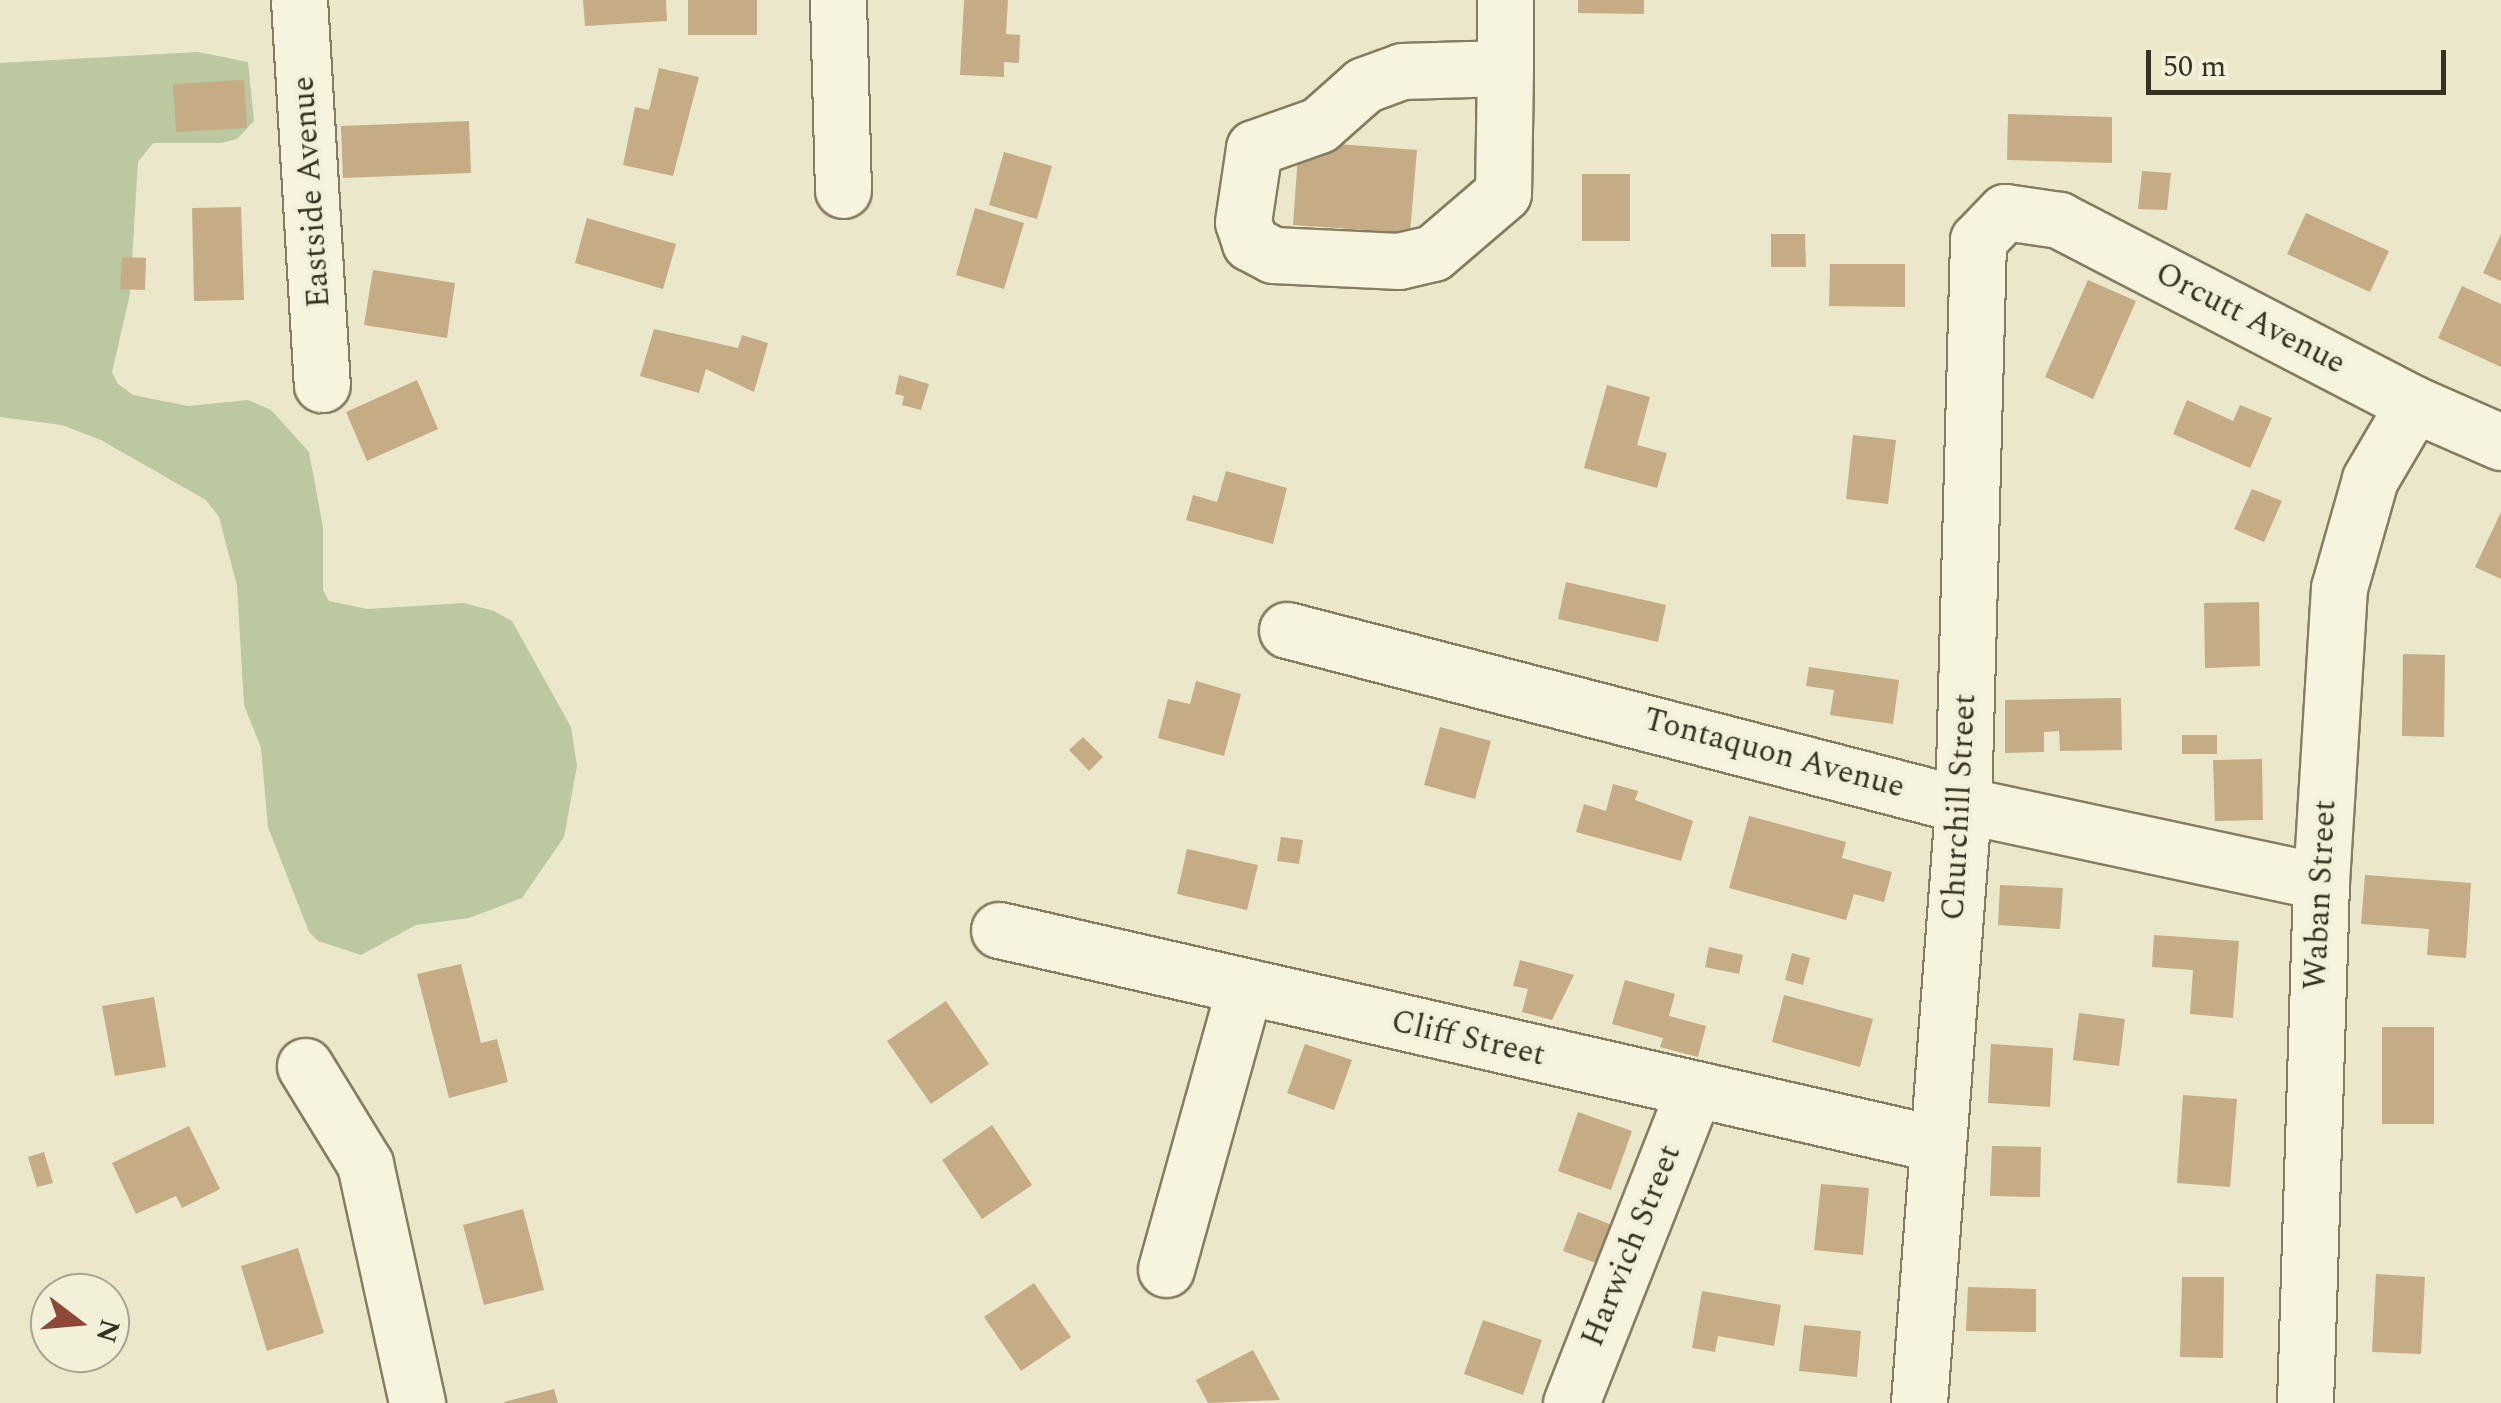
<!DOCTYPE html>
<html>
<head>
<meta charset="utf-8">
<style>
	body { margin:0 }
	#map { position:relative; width:2501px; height:1403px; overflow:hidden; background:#ebe7cb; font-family:Spectral,serif }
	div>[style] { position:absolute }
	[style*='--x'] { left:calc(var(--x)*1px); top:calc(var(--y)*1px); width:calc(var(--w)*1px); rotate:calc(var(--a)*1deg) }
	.green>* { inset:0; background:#bbc8a0 }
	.building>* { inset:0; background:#c5ac85 }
	.roads { filter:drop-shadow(2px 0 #867c61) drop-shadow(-2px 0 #867c61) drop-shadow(0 2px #867c61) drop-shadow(0 -2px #867c61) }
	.minor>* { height:55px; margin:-27.5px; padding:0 27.5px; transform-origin:27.5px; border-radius:27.5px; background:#f6f3de }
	span { translate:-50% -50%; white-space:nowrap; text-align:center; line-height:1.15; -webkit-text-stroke:8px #f3f0da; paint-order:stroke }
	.street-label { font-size:32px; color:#383123 }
	.north { position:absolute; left:30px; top:1273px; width:100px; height:100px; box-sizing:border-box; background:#f3f0da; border:2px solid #a8a491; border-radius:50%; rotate:106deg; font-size:28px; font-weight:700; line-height:40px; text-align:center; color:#383123 }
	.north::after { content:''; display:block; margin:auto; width:35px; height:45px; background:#8f4837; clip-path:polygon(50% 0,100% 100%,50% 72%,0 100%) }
	.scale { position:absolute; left:2146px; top:50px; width:300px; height:45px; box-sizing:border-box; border:5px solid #383123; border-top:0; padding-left:12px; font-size:30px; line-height:35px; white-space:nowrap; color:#383123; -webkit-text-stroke:8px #f3f0da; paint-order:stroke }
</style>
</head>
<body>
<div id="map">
	<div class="green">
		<div style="clip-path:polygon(198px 52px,248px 62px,254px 121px,237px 139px,221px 143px,153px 143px,138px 162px,130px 294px,112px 372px,118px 384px,133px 395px,188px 406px,248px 400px,271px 410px,309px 452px,323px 527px,323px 590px,329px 601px,367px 609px,464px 603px,494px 611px,512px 621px,571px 727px,577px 766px,564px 837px,522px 898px,469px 918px,416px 925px,361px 955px,318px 941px,309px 932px,268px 827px,261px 748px,244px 705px,237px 586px,219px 517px,206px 500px,101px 440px,62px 425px,0 417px,0 63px)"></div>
	</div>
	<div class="building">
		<div style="clip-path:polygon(583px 0,666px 0,667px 21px,585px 26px)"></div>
		<div style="clip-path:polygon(688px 0,757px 0,757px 35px,688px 35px)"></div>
		<div style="clip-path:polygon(964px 0,1008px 0,1006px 34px,1020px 35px,1019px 63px,1004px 62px,1004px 77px,960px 75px)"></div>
		<div style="clip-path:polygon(1578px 0,1644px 0,1644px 14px,1578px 13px)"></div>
		<div style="clip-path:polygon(659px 68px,699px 77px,673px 176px,623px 165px,635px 107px,649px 110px)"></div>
		<div style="clip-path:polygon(244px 80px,247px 128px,176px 132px,173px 84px)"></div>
		<div style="clip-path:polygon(2008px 114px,2112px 117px,2112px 163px,2007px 160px)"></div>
		<div style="clip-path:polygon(469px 121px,471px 173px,343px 178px,341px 126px)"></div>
		<div style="clip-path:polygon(1299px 141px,1417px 150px,1410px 233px,1293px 225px)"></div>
		<div style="clip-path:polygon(1004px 152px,1052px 166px,1037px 219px,989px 205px)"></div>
		<div style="clip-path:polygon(2142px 171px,2171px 173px,2167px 210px,2138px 209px)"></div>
		<div style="clip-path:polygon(1582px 174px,1630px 174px,1630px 241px,1582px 241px)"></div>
		<div style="clip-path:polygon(241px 207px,244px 300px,194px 301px,192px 208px)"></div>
		<div style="clip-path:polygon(975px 208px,1024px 223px,1004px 289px,956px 275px)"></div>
		<div style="clip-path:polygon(2306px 213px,2389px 251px,2370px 292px,2287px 254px)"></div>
		<div style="clip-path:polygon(587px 218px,676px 244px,663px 289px,575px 263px)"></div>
		<div style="clip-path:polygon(1771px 234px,1805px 234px,1806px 267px,1771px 267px)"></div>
		<div style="clip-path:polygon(2501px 234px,2501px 281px,2483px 273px)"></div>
		<div style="clip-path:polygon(122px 257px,146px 258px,145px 290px,120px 289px)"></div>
		<div style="clip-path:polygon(1830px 264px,1905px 264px,1905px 307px,1829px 306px)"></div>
		<div style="clip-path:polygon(373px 270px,455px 283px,447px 338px,364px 325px)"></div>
		<div style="clip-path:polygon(2088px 280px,2136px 301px,2093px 399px,2045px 377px)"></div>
		<div style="clip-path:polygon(2462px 286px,2501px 304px,2501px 367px,2438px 338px)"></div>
		<div style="clip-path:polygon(654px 329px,738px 348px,742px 335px,768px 343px,754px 392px,706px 369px,699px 393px,640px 376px)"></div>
		<div style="clip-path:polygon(899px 375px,929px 384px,921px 410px,902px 405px,904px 396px,895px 394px)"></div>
		<div style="clip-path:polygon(417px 380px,438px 429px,367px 461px,346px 412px)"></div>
		<div style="clip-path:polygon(1607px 385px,1650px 397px,1637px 445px,1667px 453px,1657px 488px,1584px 468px)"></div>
		<div style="clip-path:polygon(2187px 400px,2233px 421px,2240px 405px,2272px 418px,2250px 468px,2173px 434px)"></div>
		<div style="clip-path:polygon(1853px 435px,1896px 440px,1888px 504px,1846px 499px)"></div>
		<div style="clip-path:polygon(1226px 471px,1287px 488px,1273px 544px,1186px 520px,1193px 495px,1217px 502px)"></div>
		<div style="clip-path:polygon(2252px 489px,2282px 501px,2264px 542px,2234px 529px)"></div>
		<div style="clip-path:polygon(2501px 512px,2501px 579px,2475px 567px)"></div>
		<div style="clip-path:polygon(1566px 582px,1666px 605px,1658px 642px,1558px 619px)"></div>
		<div style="clip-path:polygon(2259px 602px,2260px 666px,2205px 668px,2204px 603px)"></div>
		<div style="clip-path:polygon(2403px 654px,2445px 655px,2444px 737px,2402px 736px)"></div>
		<div style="clip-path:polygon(1809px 667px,1899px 680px,1893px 724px,1830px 715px,1834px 690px,1806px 686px)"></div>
		<div style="clip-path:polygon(1196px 681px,1241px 694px,1224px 756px,1158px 738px,1168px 699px,1190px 704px)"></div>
		<div style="clip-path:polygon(2121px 698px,2122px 750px,2060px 751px,2059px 731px,2044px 732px,2044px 752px,2005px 753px,2005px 700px)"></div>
		<div style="clip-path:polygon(1440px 727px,1491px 741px,1475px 799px,1424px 785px)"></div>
		<div style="clip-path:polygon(2182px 735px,2217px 735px,2217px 754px,2182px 754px)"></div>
		<div style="clip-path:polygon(1083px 737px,1103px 757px,1089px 771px,1069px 750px)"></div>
		<div style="clip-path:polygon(2262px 759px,2263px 820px,2215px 821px,2213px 760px)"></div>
		<div style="clip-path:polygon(1613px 784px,1638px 791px,1635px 800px,1693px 821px,1681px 861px,1576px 832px,1584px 804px,1606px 811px)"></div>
		<div style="clip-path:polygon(1749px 816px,1846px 842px,1842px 858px,1892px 872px,1884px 902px,1854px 894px,1846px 920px,1729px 888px)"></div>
		<div style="clip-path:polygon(1281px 837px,1303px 840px,1299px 864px,1277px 861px)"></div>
		<div style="clip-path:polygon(1187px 849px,1258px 865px,1247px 910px,1177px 894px)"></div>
		<div style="clip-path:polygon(2365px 875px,2471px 883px,2466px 958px,2427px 955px,2429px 929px,2361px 924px)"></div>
		<div style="clip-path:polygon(2000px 885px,2063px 888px,2060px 929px,1998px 925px)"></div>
		<div style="clip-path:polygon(2154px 935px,2239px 941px,2233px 1018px,2190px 1014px,2193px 970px,2152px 967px)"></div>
		<div style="clip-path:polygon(1709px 947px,1743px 955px,1739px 974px,1705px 967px)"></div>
		<div style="clip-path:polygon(1792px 953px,1810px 958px,1803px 985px,1785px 980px)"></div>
		<div style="clip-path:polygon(1520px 960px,1574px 975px,1552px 1020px,1522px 1012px,1528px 989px,1513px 986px)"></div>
		<div style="clip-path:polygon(461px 964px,481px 1043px,497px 1039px,508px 1082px,449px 1098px,417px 974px)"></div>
		<div style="clip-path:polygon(1625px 980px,1675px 994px,1669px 1016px,1706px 1026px,1698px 1057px,1660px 1047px,1663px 1038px,1612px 1024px)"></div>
		<div style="clip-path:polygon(1784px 995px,1873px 1019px,1860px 1067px,1772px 1042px)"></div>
		<div style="clip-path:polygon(154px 997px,166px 1067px,115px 1076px,102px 1006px)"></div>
		<div style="clip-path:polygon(946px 1001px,989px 1064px,931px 1104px,887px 1041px)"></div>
		<div style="clip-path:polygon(2079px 1013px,2125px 1019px,2119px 1066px,2073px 1060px)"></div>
		<div style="clip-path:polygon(2382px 1027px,2434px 1027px,2434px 1124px,2382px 1124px)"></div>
		<div style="clip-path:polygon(1305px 1044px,1352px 1060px,1334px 1110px,1287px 1093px)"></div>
		<div style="clip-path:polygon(1991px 1044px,2053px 1048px,2050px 1107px,1988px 1103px)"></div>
		<div style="clip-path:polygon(2183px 1095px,2237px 1099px,2230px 1187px,2177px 1183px)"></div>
		<div style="clip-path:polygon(1578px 1112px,1632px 1131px,1611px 1190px,1558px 1171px)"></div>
		<div style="clip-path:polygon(992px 1125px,1032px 1185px,982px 1219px,942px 1160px)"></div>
		<div style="clip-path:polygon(189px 1126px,220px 1189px,182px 1208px,176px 1196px,136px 1214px,112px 1163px)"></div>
		<div style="clip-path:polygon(1992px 1146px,2041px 1147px,2040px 1197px,1990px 1196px)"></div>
		<div style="clip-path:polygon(44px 1152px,53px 1183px,37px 1187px,28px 1157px)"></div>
		<div style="clip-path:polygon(1821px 1184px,1869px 1188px,1863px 1255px,1814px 1250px)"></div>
		<div style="clip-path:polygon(523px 1209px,544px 1290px,484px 1305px,463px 1225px)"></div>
		<div style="clip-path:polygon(1578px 1212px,1615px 1226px,1601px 1265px,1563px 1251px)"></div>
		<div style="clip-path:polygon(298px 1248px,324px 1333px,267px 1351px,241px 1266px)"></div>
		<div style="clip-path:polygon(2376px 1274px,2425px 1277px,2421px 1354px,2372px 1352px)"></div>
		<div style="clip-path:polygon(2182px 1277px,2224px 1277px,2223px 1358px,2180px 1357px)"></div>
		<div style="clip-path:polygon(1034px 1283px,1071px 1337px,1021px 1371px,984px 1317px)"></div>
		<div style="clip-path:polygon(1968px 1287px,2036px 1289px,2036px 1332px,1966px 1331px)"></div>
		<div style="clip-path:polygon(1702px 1291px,1781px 1305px,1774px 1346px,1718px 1336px,1715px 1352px,1692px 1348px)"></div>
		<div style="clip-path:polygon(1483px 1320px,1542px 1340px,1523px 1395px,1464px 1374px)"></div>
		<div style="clip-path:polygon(1804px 1325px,1861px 1331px,1857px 1377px,1799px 1371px)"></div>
		<div style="clip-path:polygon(1253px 1350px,1280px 1400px,1208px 1403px,1196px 1380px)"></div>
		<div style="clip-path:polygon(554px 1389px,558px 1403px,504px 1403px,504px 1402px)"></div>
	</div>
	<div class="roads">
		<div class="minor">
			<div style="--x:299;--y:0;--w:385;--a:86.6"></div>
			<div style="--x:838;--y:0;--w:190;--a:88.5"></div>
			<div style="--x:1505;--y:0;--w:68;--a:90"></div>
			<div style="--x:1505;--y:68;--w:125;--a:90.9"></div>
			<div style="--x:1503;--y:193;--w:92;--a:139.4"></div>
			<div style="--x:1433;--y:253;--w:35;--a:167"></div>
			<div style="--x:1399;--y:261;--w:126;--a:-177.3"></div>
			<div style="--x:1273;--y:255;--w:26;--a:-152"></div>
			<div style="--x:1250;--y:243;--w:22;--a:-108"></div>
			<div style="--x:1243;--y:222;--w:75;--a:-81.5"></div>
			<div style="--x:1254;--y:148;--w:69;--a:-19.5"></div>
			<div style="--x:1319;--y:125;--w:60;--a:-41.6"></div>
			<div style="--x:1364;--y:85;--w:40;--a:-20.2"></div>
			<div style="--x:1402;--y:71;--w:103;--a:-1.7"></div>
			<div style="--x:1287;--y:630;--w:698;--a:14.51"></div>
			<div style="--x:1963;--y:805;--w:366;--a:12.1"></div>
			<div style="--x:999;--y:930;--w:962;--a:12.85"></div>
			<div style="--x:305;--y:1066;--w:115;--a:58.5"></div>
			<div style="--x:365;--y:1164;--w:245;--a:77.7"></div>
			<div style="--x:1166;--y:1269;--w:291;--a:-74.4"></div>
			<div style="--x:1571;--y:1403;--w:336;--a:-68.5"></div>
			<div style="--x:1919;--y:1403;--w:599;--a:-85.78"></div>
			<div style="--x:1963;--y:806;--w:566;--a:-88.48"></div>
			<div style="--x:1978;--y:240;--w:39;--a:-46"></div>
			<div style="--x:2005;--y:212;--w:55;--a:8.4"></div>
			<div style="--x:2059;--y:220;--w:400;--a:27.4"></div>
			<div style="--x:2414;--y:404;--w:95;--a:23.6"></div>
			<div style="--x:2305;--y:1403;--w:521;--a:-88.24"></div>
			<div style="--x:2321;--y:882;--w:295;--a:-86.5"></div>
			<div style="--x:2339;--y:588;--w:113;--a:-74.1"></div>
			<div style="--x:2370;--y:479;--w:87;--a:-59.6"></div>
		</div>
	</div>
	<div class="street-label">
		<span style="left:312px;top:192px;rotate:-94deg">Eastside Avenue</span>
		<span style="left:2250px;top:319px;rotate:27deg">Orcutt Avenue</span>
		<span style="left:1774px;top:754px;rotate:15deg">Tontaquon Avenue</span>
		<span style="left:1960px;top:807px;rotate:-87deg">Churchill Street</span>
		<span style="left:2321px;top:895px;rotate:-87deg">Waban Street</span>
		<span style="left:1468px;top:1039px;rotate:13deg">Cliff Street</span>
		<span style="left:1632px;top:1246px;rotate:-68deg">Harwich Street</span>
	</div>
	<div class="north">N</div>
	<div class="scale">50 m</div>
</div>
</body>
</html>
